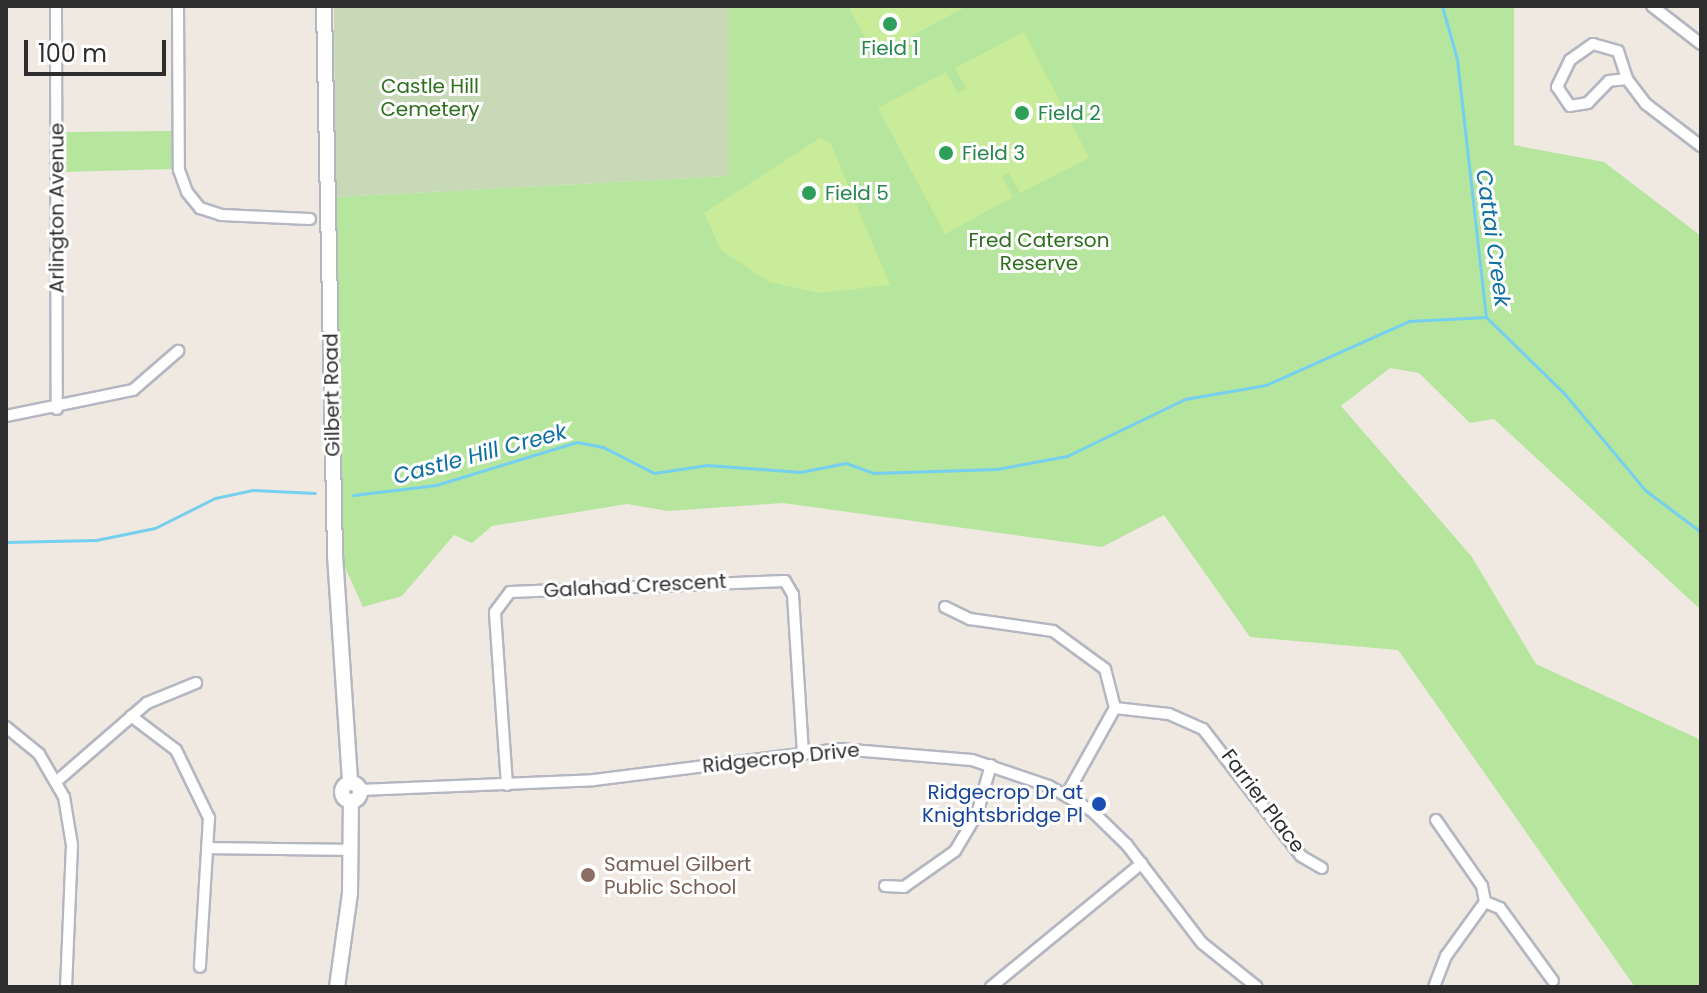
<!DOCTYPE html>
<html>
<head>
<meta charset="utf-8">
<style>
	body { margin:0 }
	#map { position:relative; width:1707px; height:993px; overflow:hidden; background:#efe9e1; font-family:Poppins,sans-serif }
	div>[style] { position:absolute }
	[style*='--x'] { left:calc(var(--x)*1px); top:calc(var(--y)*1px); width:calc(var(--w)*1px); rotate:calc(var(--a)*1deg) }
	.green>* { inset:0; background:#b6e59e }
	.cemetery>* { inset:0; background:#c8d9b8 }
	.pitch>* { inset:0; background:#c9ec9a }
	.stream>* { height:3px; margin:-1.5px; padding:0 1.5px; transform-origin:1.5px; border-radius:1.5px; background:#75cff0 }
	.roads { filter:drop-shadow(2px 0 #b4b7c1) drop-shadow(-2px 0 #b4b7c1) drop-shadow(0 2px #b4b7c1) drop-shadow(0 -2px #b4b7c1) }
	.street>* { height:10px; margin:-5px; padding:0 5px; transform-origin:5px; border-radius:5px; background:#fff }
	.secondary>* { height:14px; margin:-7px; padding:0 7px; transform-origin:7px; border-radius:7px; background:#fff }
	.secondary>.ring { margin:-7px; padding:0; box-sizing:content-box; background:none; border:14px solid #fff; border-radius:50% }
	.dots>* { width:22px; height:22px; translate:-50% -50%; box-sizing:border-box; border:4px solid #fff; border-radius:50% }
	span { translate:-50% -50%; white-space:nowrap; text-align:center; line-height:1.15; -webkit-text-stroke:6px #fff; paint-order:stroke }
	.leisure-label { font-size:20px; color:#27864d }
	.left { translate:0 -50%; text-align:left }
	.park-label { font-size:20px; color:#2c6e1b }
	.street-label { font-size:20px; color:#2e2e2e }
	.transit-label { font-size:20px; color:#164399 }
	.right { translate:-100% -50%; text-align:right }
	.education-label { font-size:20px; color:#785e54 }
	.water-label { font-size:22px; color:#0d6fa3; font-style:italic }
	.frame { position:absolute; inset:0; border:8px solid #2e2e2e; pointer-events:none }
	.scale { position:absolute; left:24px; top:40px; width:142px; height:36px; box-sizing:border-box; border:4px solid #2e2e2e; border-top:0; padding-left:10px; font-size:24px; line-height:28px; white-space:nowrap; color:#2e2e2e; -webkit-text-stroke:6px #fff; paint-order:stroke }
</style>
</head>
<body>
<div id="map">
	<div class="green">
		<div style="clip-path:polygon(729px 6px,1514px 6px,1514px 145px,1604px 162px,1701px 236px,1701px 610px,1494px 419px,1470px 423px,1419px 373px,1390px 368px,1341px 406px,1472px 557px,1536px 664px,1701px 740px,1701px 987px,1635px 987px,1398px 650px,1250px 637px,1164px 515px,1102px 547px,783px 503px,668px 511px,627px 504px,492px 526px,472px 543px,454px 535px,402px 596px,363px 607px,343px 563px,335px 197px,728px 176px)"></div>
		<div style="clip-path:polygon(172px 131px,173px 169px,62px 172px,62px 132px)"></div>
	</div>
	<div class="cemetery">
		<div style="clip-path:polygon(334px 6px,729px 6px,729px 176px,335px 197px)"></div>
	</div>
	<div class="pitch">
		<div style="clip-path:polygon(848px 6px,967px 6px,875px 56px)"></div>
		<div style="clip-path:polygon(1024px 32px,1089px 158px,1020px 193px,1009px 173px,1002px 176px,1013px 197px,945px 234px,878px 108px,946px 72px,958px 93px,966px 88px,955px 68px)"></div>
		<div style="clip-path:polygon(820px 138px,830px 142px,890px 285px,820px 293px,769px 282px,721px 250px,704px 213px)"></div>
	</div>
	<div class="stream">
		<div style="--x:1442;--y:6;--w:55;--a:74.2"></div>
		<div style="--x:1457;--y:59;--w:260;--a:83.6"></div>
		<div style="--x:1486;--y:317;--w:109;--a:44.3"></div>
		<div style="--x:1564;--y:393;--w:126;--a:50.1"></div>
		<div style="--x:1645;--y:490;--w:70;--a:36.9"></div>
		<div style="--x:353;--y:495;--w:84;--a:-6.9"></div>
		<div style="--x:436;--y:485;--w:147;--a:-17"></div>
		<div style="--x:577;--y:442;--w:26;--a:11"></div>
		<div style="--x:603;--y:447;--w:57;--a:27"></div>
		<div style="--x:654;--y:473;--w:54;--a:-8.6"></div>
		<div style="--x:707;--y:465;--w:93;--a:4.3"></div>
		<div style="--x:800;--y:472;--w:47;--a:-11.1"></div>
		<div style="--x:846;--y:463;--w:29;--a:20"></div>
		<div style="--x:873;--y:473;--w:124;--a:-1.8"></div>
		<div style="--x:997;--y:469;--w:71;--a:-10.5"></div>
		<div style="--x:1067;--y:456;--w:131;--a:-25.8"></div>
		<div style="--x:1185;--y:399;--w:82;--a:-9.8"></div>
		<div style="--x:1266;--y:385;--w:157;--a:-24.1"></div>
		<div style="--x:1409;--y:321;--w:77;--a:-3"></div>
		<div style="--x:6;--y:542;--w:90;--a:-1.3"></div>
		<div style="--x:96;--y:540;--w:60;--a:-11.5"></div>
		<div style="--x:155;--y:528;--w:67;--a:-26.6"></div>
		<div style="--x:215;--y:498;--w:38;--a:-12"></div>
		<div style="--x:252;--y:490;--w:63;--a:2.7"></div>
	</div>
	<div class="roads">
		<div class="street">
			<div style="--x:56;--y:6;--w:403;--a:89.9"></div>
			<div style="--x:178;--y:6;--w:164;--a:89.7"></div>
			<div style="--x:179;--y:170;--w:23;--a:70"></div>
			<div style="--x:187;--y:192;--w:21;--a:51"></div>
			<div style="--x:200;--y:208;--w:22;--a:18"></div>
			<div style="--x:221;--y:215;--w:89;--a:2.6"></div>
			<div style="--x:1652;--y:6;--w:62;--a:37.8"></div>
			<div style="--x:1593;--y:44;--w:26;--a:16"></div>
			<div style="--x:1618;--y:51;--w:29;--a:72"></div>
			<div style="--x:1627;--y:79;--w:18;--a:174"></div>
			<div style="--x:1609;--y:81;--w:30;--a:134"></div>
			<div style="--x:1588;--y:103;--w:18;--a:171"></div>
			<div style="--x:1570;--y:106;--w:23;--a:-124"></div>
			<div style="--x:1557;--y:87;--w:30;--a:-64"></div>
			<div style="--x:1570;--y:60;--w:28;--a:-35"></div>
			<div style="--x:1627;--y:79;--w:31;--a:53"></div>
			<div style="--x:1646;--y:104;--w:69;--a:37.4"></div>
			<div style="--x:6;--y:416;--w:130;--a:-11.6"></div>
			<div style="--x:133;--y:390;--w:60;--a:-40.9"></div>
			<div style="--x:945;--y:607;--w:28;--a:26"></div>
			<div style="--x:970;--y:619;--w:84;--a:8.2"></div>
			<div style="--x:1053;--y:631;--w:64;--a:36.2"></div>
			<div style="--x:1105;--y:669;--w:40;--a:75.6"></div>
			<div style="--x:1115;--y:708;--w:98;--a:119.2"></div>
			<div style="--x:1115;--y:708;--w:54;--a:6.3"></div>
			<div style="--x:1169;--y:714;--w:37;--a:24"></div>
			<div style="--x:1203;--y:729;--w:160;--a:52.3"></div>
			<div style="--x:1301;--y:856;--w:24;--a:30"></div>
			<div style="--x:131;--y:716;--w:56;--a:37.1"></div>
			<div style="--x:176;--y:750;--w:76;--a:64.1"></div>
			<div style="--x:209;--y:818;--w:149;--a:93.5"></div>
			<div style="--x:6;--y:727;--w:43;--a:39.3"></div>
			<div style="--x:39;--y:754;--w:50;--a:59.8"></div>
			<div style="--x:64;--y:797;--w:49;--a:80.5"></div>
			<div style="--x:72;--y:845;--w:142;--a:92.4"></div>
			<div style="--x:57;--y:781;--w:119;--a:-40.9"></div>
			<div style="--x:147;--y:703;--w:53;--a:-22.2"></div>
			<div style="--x:507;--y:785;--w:173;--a:-94"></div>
			<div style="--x:495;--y:612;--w:25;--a:-53"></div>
			<div style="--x:510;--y:592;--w:275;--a:-2.3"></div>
			<div style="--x:785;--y:581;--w:16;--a:60"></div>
			<div style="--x:793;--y:595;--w:157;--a:86.4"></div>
			<div style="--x:360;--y:790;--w:234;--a:-2.4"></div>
			<div style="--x:594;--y:780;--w:248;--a:-7.2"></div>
			<div style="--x:840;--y:749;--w:132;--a:4.8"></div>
			<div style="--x:972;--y:760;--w:81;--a:18.7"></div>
			<div style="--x:1049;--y:786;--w:50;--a:30.2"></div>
			<div style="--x:1092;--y:811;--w:49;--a:44.2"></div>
			<div style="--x:1127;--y:845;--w:123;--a:52.6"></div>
			<div style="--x:1202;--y:943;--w:70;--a:38.7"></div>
			<div style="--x:1436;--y:820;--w:80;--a:55.1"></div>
			<div style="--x:1482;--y:886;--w:16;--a:79"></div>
			<div style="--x:1485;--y:902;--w:16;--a:22"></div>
			<div style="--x:1500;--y:908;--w:90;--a:54"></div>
			<div style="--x:208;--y:848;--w:143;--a:0.8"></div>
			<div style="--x:885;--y:886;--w:19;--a:3"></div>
			<div style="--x:904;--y:887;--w:62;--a:-35.2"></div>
			<div style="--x:955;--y:851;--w:43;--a:-59.3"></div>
			<div style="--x:977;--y:814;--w:51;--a:-74.1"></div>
			<div style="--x:991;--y:987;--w:195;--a:-39.4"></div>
			<div style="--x:1434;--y:987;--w:33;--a:-69"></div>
			<div style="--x:1446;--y:956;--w:67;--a:-54.2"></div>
		</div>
		<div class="secondary">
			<div style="--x:324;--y:6;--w:549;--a:88.85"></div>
			<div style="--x:335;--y:555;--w:228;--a:86.2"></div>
			<div class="ring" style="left:342px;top:783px;width:4px;height:4px"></div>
			<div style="--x:337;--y:987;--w:95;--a:-82.1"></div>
			<div style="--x:350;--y:893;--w:92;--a:-89.4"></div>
		</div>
	</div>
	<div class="dots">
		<div style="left:890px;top:24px;background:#2e9e5b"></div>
		<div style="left:1022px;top:113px;background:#2e9e5b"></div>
		<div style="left:946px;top:153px;background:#2e9e5b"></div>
		<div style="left:809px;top:193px;background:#2e9e5b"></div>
		<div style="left:1099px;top:804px;background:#1a4fb4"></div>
		<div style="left:588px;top:875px;background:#8d6e63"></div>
	</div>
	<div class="leisure-label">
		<span style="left:890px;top:48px">Field 1</span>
		<span class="left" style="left:1038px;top:113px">Field 2</span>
		<span class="left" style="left:962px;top:153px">Field 3</span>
		<span class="left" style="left:825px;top:193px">Field 5</span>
	</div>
	<div class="park-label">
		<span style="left:430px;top:98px">Castle Hill<br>Cemetery</span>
		<span style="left:1039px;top:252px">Fred Caterson<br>Reserve</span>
	</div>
	<div class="street-label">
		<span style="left:57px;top:208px;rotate:-90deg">Arlington Avenue</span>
		<span style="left:332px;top:395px;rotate:-91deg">Gilbert Road</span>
		<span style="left:635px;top:586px;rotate:-3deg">Galahad Crescent</span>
		<span style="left:781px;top:758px;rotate:-6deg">Ridgecrop Drive</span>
		<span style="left:1263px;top:801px;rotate:53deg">Farrier Place</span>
	</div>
	<div class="transit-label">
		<span class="right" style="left:1083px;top:804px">Ridgecrop Dr at<br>Knightsbridge Pl</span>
	</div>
	<div class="education-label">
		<span class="left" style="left:604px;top:876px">Samuel Gilbert<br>Public School</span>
	</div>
	<div class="water-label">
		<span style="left:1493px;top:238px;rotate:82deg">Cattai Creek</span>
		<span style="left:480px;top:454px;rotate:-15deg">Castle Hill Creek</span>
	</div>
	<div class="frame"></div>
	<div class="scale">100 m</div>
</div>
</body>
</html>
